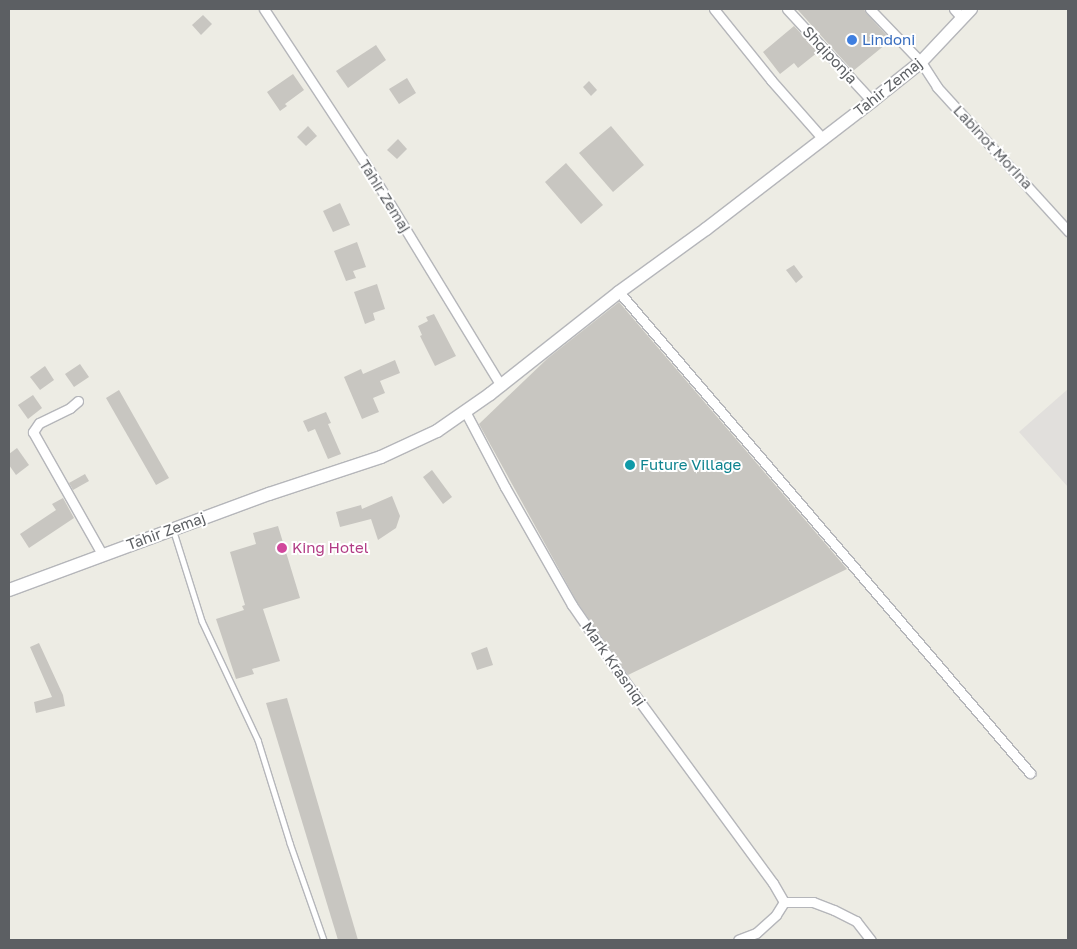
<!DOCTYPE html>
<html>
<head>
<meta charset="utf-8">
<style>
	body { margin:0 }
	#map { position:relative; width:1077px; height:949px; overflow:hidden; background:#edece4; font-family:"Golos Text",sans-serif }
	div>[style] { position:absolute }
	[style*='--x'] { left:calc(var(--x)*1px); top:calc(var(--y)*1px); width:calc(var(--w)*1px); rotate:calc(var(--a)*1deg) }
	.industrial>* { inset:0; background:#e1dfdc }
	.building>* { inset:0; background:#c8c6c1 }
	.roads { filter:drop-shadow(1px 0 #b5b6ba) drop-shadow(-1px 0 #b5b6ba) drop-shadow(0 1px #b5b6ba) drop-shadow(0 -1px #b5b6ba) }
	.service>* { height:4.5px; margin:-2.25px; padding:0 2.25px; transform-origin:2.25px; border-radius:2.25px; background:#fff }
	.minor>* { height:9px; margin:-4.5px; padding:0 4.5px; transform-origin:4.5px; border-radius:4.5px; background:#fff }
	.secondary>* { height:12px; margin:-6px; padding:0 6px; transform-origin:6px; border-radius:6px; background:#fff }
	.dots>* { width:14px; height:14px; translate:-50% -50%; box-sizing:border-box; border:2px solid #fff; border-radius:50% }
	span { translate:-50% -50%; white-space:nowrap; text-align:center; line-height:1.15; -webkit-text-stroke:4px #fff; paint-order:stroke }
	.shop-label { font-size:15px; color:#366cbe }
	.left { translate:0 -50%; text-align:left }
	.street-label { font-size:15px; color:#5c5f63 }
	.culture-label { font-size:15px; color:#0d838f }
	.hotel-label { font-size:15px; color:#b23c85 }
	.frame { position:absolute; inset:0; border:10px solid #5c5f63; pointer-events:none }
</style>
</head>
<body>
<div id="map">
	<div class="industrial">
		<div style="clip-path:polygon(1068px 389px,1068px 487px,1019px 432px)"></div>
	</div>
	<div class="building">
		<div style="clip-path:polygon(797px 9px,864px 9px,866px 13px,891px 40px,853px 71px)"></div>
		<div style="clip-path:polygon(203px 15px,212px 24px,201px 35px,192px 25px)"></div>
		<div style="clip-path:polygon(794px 26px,818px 52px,798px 68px,794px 63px,780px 74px,763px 52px)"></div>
		<div style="clip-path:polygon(376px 45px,386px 60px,348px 88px,336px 71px)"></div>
		<div style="clip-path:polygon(293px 74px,304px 90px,285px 104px,287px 106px,280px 111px,267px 92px)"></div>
		<div style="clip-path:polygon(407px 78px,416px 93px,399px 104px,389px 89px)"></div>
		<div style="clip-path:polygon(589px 81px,597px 90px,591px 96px,583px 87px)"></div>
		<div style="clip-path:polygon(308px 126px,317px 136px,306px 146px,297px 137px)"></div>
		<div style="clip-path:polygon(611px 126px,644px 165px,613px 192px,579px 153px)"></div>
		<div style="clip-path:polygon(398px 139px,407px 149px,397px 159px,387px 150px)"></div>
		<div style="clip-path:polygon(566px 163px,603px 205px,581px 224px,545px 182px)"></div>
		<div style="clip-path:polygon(340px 203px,350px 225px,333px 232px,323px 211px)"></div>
		<div style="clip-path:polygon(357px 242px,366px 267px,353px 271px,356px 278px,346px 281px,334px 251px)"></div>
		<div style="clip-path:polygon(794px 265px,803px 277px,796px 283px,786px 270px)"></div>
		<div style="clip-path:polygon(377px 284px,385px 309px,373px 313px,375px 320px,365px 324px,354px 292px)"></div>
		<div style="clip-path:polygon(619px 302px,847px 569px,628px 675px,577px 602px,479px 424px,548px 358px)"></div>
		<div style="clip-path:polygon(434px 314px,456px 356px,435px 366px,420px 336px,422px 335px,418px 326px,428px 321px,426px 317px)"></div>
		<div style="clip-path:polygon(395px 360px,400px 373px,380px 381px,385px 393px,373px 398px,379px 412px,362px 419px,344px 377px,361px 369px,363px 374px)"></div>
		<div style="clip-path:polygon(80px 364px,89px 377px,74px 387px,65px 374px)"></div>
		<div style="clip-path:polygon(45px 366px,54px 380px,40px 390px,30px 377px)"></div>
		<div style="clip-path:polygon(119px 390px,169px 478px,156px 485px,106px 398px)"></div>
		<div style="clip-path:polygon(33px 395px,42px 408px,28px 419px,18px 405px)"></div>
		<div style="clip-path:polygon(326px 412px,331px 423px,328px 424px,341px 454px,328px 459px,315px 429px,308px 432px,303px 421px)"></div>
		<div style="clip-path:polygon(17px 448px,29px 465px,16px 475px,9px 465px,9px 454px)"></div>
		<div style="clip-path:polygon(432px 470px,452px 497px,443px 504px,423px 477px)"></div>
		<div style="clip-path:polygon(85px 474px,89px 481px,73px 490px,69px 483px)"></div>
		<div style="clip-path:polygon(392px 496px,400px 516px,396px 528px,378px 540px,371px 519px,340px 527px,336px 512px,361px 505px,362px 509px)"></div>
		<div style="clip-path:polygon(63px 498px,74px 518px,29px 548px,20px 534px,56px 510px,52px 504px)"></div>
		<div style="clip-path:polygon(278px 526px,300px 598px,263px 609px,280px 661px,252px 669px,254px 674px,236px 679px,216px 619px,244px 610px,242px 606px,245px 605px,230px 552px,256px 544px,253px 533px)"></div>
		<div style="clip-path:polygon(39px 643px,63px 695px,65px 706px,36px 713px,34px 702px,52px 697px,30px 647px)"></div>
		<div style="clip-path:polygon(487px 647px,493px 665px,477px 670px,471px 653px)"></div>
		<div style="clip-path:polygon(287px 698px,358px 940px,338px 940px,266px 703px)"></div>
	</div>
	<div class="roads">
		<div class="service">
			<div style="--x:174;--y:532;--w:93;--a:72.5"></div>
			<div style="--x:202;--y:621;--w:132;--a:64.8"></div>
			<div style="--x:258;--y:740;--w:108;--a:72.7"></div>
			<div style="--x:290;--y:843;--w:103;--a:70.7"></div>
		</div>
		<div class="minor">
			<div style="--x:264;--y:9;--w:178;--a:56.7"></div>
			<div style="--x:362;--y:158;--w:267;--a:58.6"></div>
			<div style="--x:714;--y:9;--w:91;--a:51.2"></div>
			<div style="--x:771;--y:80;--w:79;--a:48.6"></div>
			<div style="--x:787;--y:9;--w:125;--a:47.3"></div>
			<div style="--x:870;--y:9;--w:74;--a:46.1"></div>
			<div style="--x:921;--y:62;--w:30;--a:57"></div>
			<div style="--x:937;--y:87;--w:195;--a:47.7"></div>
			<div style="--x:954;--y:9;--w:12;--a:48"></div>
			<div style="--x:619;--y:292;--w:633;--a:49.49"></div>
			<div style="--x:78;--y:401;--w:11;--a:139"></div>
			<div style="--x:70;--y:408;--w:34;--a:154"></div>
			<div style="--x:39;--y:423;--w:11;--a:124"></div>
			<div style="--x:33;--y:432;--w:140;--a:60.5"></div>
			<div style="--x:466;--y:413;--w:84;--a:62.2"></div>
			<div style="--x:505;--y:487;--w:136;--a:60.4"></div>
			<div style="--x:572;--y:605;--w:100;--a:55.2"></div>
			<div style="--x:629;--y:687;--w:243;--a:53.7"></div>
			<div style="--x:773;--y:883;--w:22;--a:60"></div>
			<div style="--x:784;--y:902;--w:15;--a:122"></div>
			<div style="--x:776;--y:915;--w:27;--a:138"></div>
			<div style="--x:756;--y:933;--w:19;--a:159"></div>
			<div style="--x:784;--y:902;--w:29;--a:0"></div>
			<div style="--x:813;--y:902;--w:22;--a:21"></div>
			<div style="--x:834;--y:910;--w:25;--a:27"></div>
			<div style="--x:856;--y:921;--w:24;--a:52"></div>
		</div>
		<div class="secondary">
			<div style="--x:9;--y:590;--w:277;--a:-20.3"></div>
			<div style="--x:269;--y:494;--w:118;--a:-18.3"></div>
			<div style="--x:381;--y:457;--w:62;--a:-24.9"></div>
			<div style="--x:437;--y:431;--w:65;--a:-34.9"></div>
			<div style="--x:490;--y:394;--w:164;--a:-38.3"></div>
			<div style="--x:619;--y:292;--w:107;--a:-35.9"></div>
			<div style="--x:706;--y:229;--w:210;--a:-37.6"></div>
			<div style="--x:872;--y:101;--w:63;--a:-38.5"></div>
			<div style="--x:921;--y:62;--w:73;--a:-46.7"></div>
		</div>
	</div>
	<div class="dots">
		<div style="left:852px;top:40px;background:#3f7fe0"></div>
		<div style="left:630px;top:465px;background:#0f9aa8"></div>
		<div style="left:282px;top:548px;background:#d1479c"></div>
	</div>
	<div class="shop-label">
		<span class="left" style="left:862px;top:40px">Lindoni</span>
	</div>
	<div class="street-label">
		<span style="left:830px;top:55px;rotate:47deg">Shqiponja</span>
		<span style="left:888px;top:87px;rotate:-39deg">Tahir Zemaj</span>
		<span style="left:993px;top:147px;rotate:47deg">Labinot Morina</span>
		<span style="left:385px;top:196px;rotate:58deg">Tahir Zemaj</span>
		<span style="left:166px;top:531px;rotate:-20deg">Tahir Zemaj</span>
		<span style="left:614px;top:664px;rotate:55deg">Mark Krasniqi</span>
	</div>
	<div class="culture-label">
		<span class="left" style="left:640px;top:465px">Future Village</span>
	</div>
	<div class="hotel-label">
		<span class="left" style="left:292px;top:548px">King Hotel</span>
	</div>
	<div class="frame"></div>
</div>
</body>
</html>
